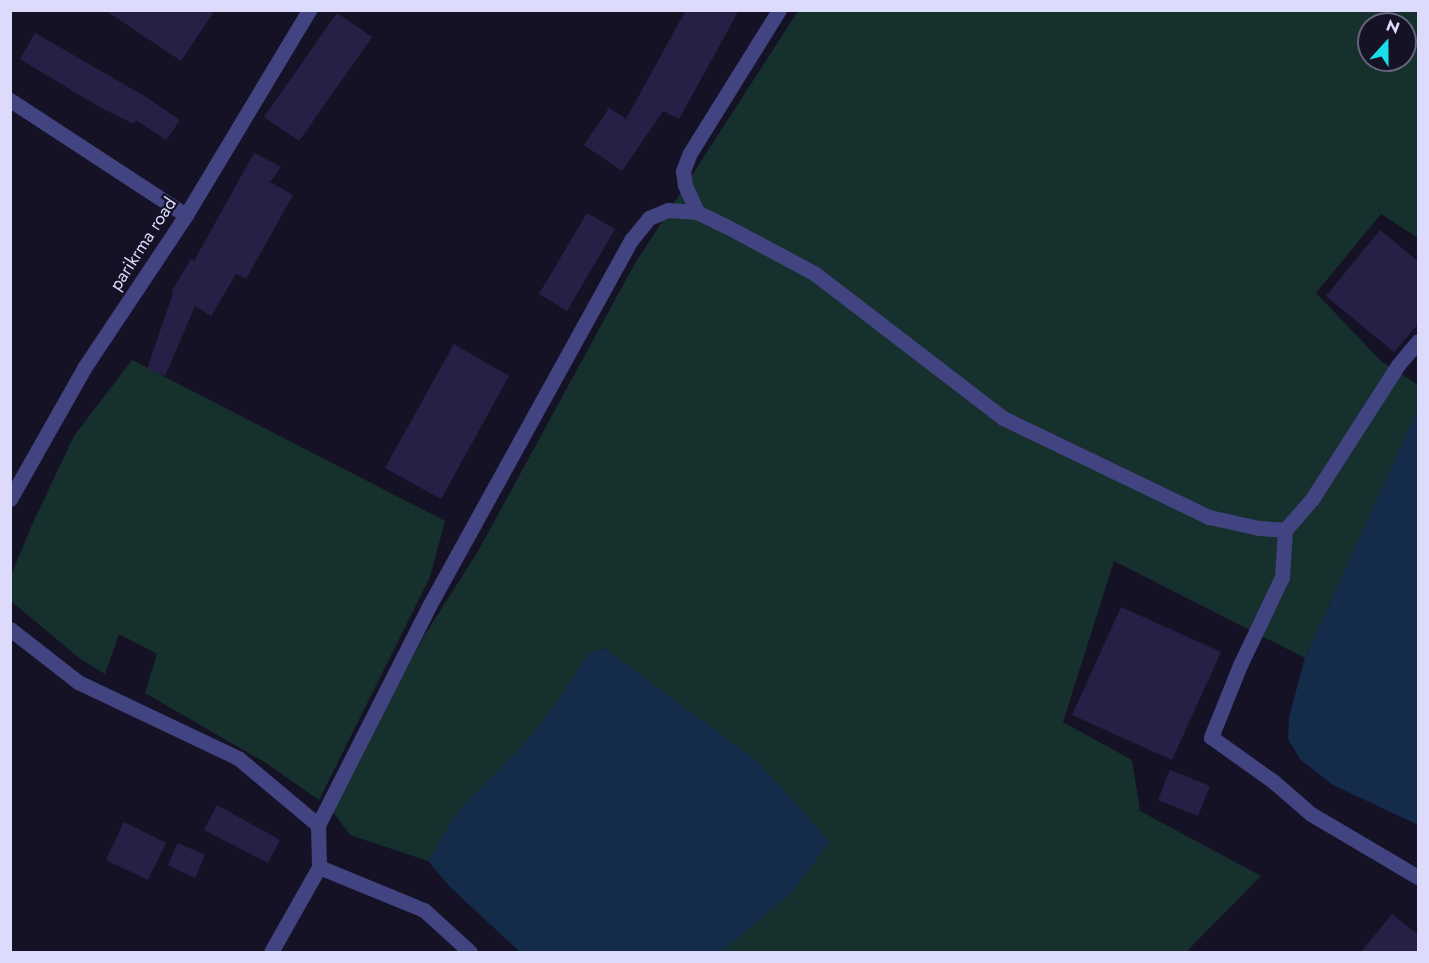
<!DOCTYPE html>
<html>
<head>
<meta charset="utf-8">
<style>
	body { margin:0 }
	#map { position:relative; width:1429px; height:963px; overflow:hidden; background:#151226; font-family:Jost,sans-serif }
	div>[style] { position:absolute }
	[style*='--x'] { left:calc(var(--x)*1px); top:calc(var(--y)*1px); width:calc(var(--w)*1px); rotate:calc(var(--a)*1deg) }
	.green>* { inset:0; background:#16302e }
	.water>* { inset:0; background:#142b49 }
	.building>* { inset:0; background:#262046 }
	.minor>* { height:15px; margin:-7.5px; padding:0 7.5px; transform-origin:7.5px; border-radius:7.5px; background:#424381 }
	span { translate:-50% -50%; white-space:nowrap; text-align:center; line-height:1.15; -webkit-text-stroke:4.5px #151226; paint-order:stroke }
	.street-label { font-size:18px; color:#dddbfc }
	.frame { position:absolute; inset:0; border:12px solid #dddbfc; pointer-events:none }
	.north { position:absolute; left:1357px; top:12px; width:60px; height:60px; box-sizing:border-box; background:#151226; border:2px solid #65627c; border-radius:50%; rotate:21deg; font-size:16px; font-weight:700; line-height:24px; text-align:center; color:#dddbfc }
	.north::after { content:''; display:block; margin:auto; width:21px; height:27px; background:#19dfe9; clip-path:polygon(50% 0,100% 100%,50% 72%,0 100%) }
</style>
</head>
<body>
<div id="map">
	<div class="green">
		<div style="clip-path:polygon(evenodd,798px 11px,1418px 11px,1418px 238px,1381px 214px,1316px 293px,1381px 361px,1418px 385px,1418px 409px,1305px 658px,1114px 561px,1063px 722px,1132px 760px,1140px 811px,1261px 876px,1186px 952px,721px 952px,730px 945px,692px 715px,604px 648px,587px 655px,560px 698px,528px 740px,459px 810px,428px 861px,350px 835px,331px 809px,424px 636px,477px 553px,634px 265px,798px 11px,1369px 24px,1405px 24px,1405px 60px,1369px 60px,1369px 24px)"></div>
		<div style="clip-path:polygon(132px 360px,445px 521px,430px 577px,319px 800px,266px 763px,145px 693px,157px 654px,119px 634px,105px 674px,79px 658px,11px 601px,10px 578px,31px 527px,74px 436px)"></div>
	</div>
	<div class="water">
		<div style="clip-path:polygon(1418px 409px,1418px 825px,1333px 785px,1300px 759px,1288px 739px,1289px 717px,1305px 658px)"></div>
		<div style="clip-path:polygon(604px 648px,758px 762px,830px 842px,788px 896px,721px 952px,520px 952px,450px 887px,428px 861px,459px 810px,528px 740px,560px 698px,587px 655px)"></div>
	</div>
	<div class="building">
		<div style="clip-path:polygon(105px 10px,215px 10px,181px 61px)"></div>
		<div style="clip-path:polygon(686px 10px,739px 10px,679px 119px,663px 111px,622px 171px,584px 145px,609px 108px,626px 119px)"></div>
		<div style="clip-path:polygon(337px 13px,372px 37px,299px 141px,264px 117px)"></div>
		<div style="clip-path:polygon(35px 33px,146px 97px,180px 120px,166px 140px,136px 120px,134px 124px,101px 108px,20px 59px)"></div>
		<div style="clip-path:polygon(254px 153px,281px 167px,270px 182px,293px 195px,246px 279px,236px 274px,211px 316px,195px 306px,165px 376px,147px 369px,173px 293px,171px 292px,191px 259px,194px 261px)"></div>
		<div style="clip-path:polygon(587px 213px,615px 229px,567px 311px,539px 294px)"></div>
		<div style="clip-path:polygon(1380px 230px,1419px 262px,1419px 323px,1394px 352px,1326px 296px)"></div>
		<div style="clip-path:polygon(454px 344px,509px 376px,441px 499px,385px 468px)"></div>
		<div style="clip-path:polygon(1121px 607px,1221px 652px,1172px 760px,1072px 715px)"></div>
		<div style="clip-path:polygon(1170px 770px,1210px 786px,1198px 816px,1158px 800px)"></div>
		<div style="clip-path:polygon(217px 805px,280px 840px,268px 863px,204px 830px)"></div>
		<div style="clip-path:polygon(124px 822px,166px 843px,148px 880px,106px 860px)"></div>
		<div style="clip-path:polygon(178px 843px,205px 855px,195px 878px,168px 865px)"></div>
		<div style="clip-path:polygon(1392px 914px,1419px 935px,1419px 952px,1361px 952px)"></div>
	</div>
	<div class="minor">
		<div style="--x:10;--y:100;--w:210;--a:33.2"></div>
		<div style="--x:697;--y:212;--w:30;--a:-114"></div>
		<div style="--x:685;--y:185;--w:14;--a:-98"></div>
		<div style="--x:683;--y:171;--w:19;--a:-69"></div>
		<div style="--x:690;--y:153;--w:168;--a:-58.1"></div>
		<div style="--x:10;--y:499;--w:150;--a:-60.5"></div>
		<div style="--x:84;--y:368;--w:184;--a:-56.3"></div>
		<div style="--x:186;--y:215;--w:239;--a:-59"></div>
		<div style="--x:1285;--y:530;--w:47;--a:93.7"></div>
		<div style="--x:1282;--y:577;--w:98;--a:115.5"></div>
		<div style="--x:1240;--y:665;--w:78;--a:111.9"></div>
		<div style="--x:1211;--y:737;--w:77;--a:35.5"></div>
		<div style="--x:1274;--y:782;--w:49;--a:40.9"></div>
		<div style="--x:1311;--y:814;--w:124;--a:30.5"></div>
		<div style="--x:10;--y:629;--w:86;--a:37.9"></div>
		<div style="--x:78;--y:682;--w:177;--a:25.4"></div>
		<div style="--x:238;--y:758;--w:104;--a:39.9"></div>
		<div style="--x:318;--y:825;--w:42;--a:88.6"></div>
		<div style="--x:319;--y:867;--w:113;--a:22.3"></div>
		<div style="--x:424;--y:910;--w:62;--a:42.4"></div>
		<div style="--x:318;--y:825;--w:246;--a:-63.1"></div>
		<div style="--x:429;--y:606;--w:419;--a:-61.1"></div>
		<div style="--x:632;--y:239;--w:27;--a:-51"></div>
		<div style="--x:649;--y:218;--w:21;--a:-23"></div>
		<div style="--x:668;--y:210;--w:29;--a:4"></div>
		<div style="--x:697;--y:212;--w:30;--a:26"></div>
		<div style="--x:724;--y:225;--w:102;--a:28.1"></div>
		<div style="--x:814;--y:273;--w:238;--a:37.5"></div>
		<div style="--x:1003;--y:418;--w:229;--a:25.7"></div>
		<div style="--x:1209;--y:517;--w:51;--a:12.4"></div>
		<div style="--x:1259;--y:528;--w:26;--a:4"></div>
		<div style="--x:1285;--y:530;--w:41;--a:-48.9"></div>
		<div style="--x:1312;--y:499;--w:159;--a:-57.3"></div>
		<div style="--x:1398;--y:365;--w:31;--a:-50"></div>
		<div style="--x:271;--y:952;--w:98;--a:-60.5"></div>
	</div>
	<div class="street-label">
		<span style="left:143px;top:244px;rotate:-57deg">parikrma road</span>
	</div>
	<div class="frame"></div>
	<div class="north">N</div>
</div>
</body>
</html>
